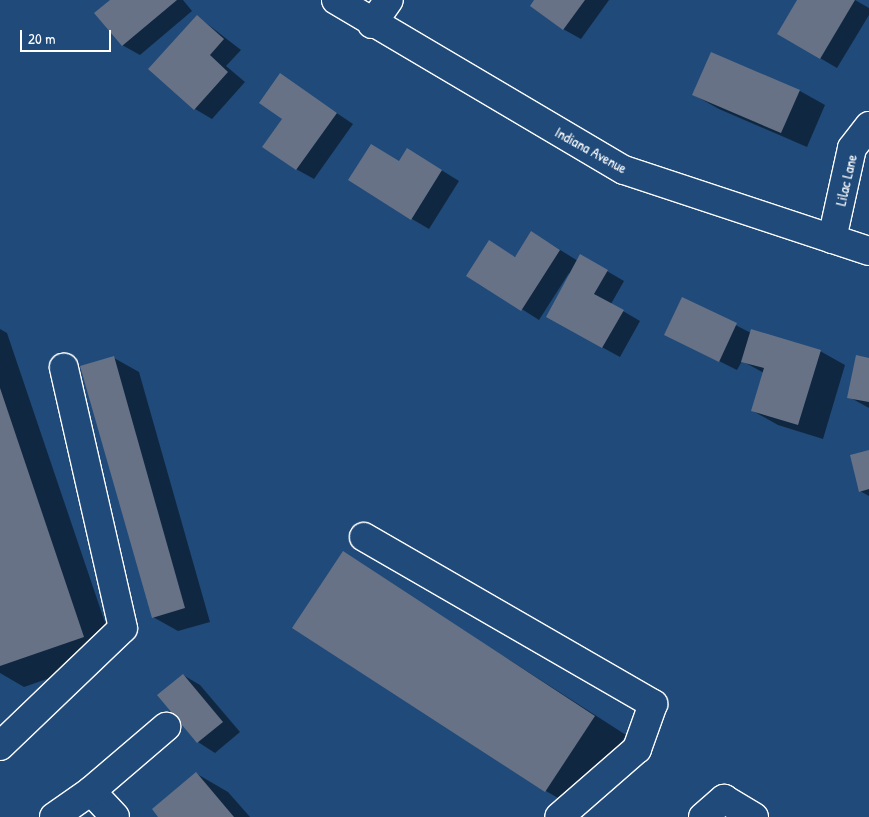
<!DOCTYPE html>
<html>
<head>
<meta charset="utf-8">
<style>
	body { margin:0 }
	#map { position:relative; width:869px; height:817px; overflow:hidden; background:#1f4a7a; font-family:"Patrick Hand",sans-serif }
	div>[style] { position:absolute }
	[style*='--x'] { left:calc(var(--x)*1px); top:calc(var(--y)*1px); width:calc(var(--w)*1px); rotate:calc(var(--a)*1deg) }
	.shadow>* { inset:0; background:#0007 }
	.building>* { inset:0; background:#677286 }
	.roads { filter:drop-shadow(1px 0 #fff) drop-shadow(-1px 0 #fff) drop-shadow(0 1px #fff) drop-shadow(0 -1px #fff) }
	.minor>* { height:28px; margin:-14px; padding:0 14px; transform-origin:14px; border-radius:14px; background:#1f4a7a }
	span { translate:-50% -50%; white-space:nowrap; text-align:center; line-height:1.15; -webkit-text-stroke:5px #1f4a7a; paint-order:stroke }
	.street-label { font-size:15px; color:#fff }
	.scale { position:absolute; left:20px; top:30px; width:91px; height:22px; box-sizing:border-box; border:2px solid #fff; border-top:0; padding-left:6px; font-size:15px; line-height:18px; white-space:nowrap; color:#fff; -webkit-text-stroke:4px #1f4a7a; paint-order:stroke }
</style>
</head>
<body>
<div id="map">
	<div class="shadow">
		<div style="clip-path:polygon(112px 0,183px 0,192px 11px,140px 55px,122px 45px)"></div>
		<div style="clip-path:polygon(535px 0,609px 0,581px 39px,563px 29px)"></div>
		<div style="clip-path:polygon(799px 0,855px 0,869px 8px,869px 15px,837px 68px,779px 34px)"></div>
		<div style="clip-path:polygon(197px 16px,241px 50px,226px 66px,245px 82px,212px 119px,195px 109px,150px 69px)"></div>
		<div style="clip-path:polygon(280px 75px,353px 124px,314px 179px,296px 169px,284px 119px)"></div>
		<div style="clip-path:polygon(800px 91px,825px 105px,807px 147px,719px 109px,694px 95px)"></div>
		<div style="clip-path:polygon(425px 160px,459px 181px,429px 229px,412px 219px,400px 162px)"></div>
		<div style="clip-path:polygon(549px 243px,578px 261px,581px 256px,624px 281px,611px 304px,640px 321px,620px 357px,565px 327px,569px 273px,539px 320px,468px 275px)"></div>
		<div style="clip-path:polygon(683px 298px,751px 333px,820px 351px,845px 365px,823px 439px,778px 425px,753px 411px,764px 373px,742px 361px,737px 370px,665px 334px)"></div>
		<div style="clip-path:polygon(0 329px,7px 333px,116px 655px,24px 687px,0 673px)"></div>
		<div style="clip-path:polygon(114px 358px,139px 372px,210px 622px,178px 631px,153px 617px)"></div>
		<div style="clip-path:polygon(869px 359px,869px 408px,849px 397px)"></div>
		<div style="clip-path:polygon(869px 451px,869px 496px,860px 491px)"></div>
		<div style="clip-path:polygon(343px 553px,626px 735px,577px 809px,546px 791px)"></div>
		<div style="clip-path:polygon(183px 675px,200px 685px,240px 732px,215px 753px,198px 742px,159px 696px)"></div>
		<div style="clip-path:polygon(197px 774px,228px 792px,250px 817px,160px 817px)"></div>
	</div>
	<div class="building">
		<div style="clip-path:polygon(110px 0,177px 0,122px 46px,94px 13px)"></div>
		<div style="clip-path:polygon(534px 0,585px 0,563px 30px,530px 6px)"></div>
		<div style="clip-path:polygon(797px 0,855px 0,820px 59px,777px 34px)"></div>
		<div style="clip-path:polygon(197px 15px,224px 39px,210px 55px,228px 72px,194px 110px,148px 69px)"></div>
		<div style="clip-path:polygon(711px 52px,800px 90px,781px 133px,692px 95px)"></div>
		<div style="clip-path:polygon(280px 73px,337px 113px,296px 170px,262px 147px,282px 119px,259px 103px)"></div>
		<div style="clip-path:polygon(371px 144px,399px 161px,407px 148px,442px 170px,411px 220px,348px 180px)"></div>
		<div style="clip-path:polygon(531px 231px,560px 250px,521px 311px,466px 276px,489px 240px,515px 257px)"></div>
		<div style="clip-path:polygon(580px 254px,608px 270px,594px 294px,624px 310px,602px 348px,546px 317px)"></div>
		<div style="clip-path:polygon(682px 297px,737px 323px,719px 362px,664px 335px)"></div>
		<div style="clip-path:polygon(751px 329px,821px 350px,798px 425px,751px 411px,764px 368px,741px 362px)"></div>
		<div style="clip-path:polygon(856px 355px,869px 358px,869px 402px,847px 398px)"></div>
		<div style="clip-path:polygon(114px 356px,185px 608px,152px 618px,80px 366px)"></div>
		<div style="clip-path:polygon(0 388px,84px 637px,0 666px)"></div>
		<div style="clip-path:polygon(869px 450px,869px 489px,859px 492px,850px 455px)"></div>
		<div style="clip-path:polygon(343px 551px,595px 716px,545px 792px,292px 628px)"></div>
		<div style="clip-path:polygon(183px 674px,223px 722px,197px 743px,157px 695px)"></div>
		<div style="clip-path:polygon(196px 772px,234px 817px,158px 817px,152px 809px)"></div>
	</div>
	<div class="roads">
		<div class="minor">
			<div style="--x:336;--y:0;--w:334;--a:30.6"></div>
			<div style="--x:624;--y:170;--w:258;--a:18.3"></div>
			<div style="--x:372;--y:24;--w:29;--a:-55"></div>
			<div style="--x:832;--y:239;--w:93;--a:-77.6"></div>
			<div style="--x:852;--y:148;--w:28;--a:-52"></div>
			<div style="--x:364;--y:537;--w:334;--a:30"></div>
			<div style="--x:653;--y:704;--w:48;--a:109.6"></div>
			<div style="--x:637;--y:749;--w:103;--a:138.9"></div>
			<div style="--x:0;--y:746;--w:170;--a:-43.8"></div>
			<div style="--x:123;--y:628;--w:267;--a:-102.8"></div>
			<div style="--x:91;--y:791;--w:35;--a:47"></div>
			<div style="--x:54;--y:817;--w:45;--a:-35.1"></div>
			<div style="--x:91;--y:791;--w:99;--a:-40.5"></div>
			<div style="--x:703;--y:817;--w:28;--a:-41"></div>
			<div style="--x:724;--y:799;--w:35;--a:31"></div>
		</div>
	</div>
	<div class="street-label">
		<span style="left:591px;top:150px;rotate:29deg">Indiana Avenue</span>
		<span style="left:846px;top:180px;rotate:-77deg">Lilac Lane</span>
	</div>
	<div class="scale">20 m</div>
</div>
</body>
</html>
